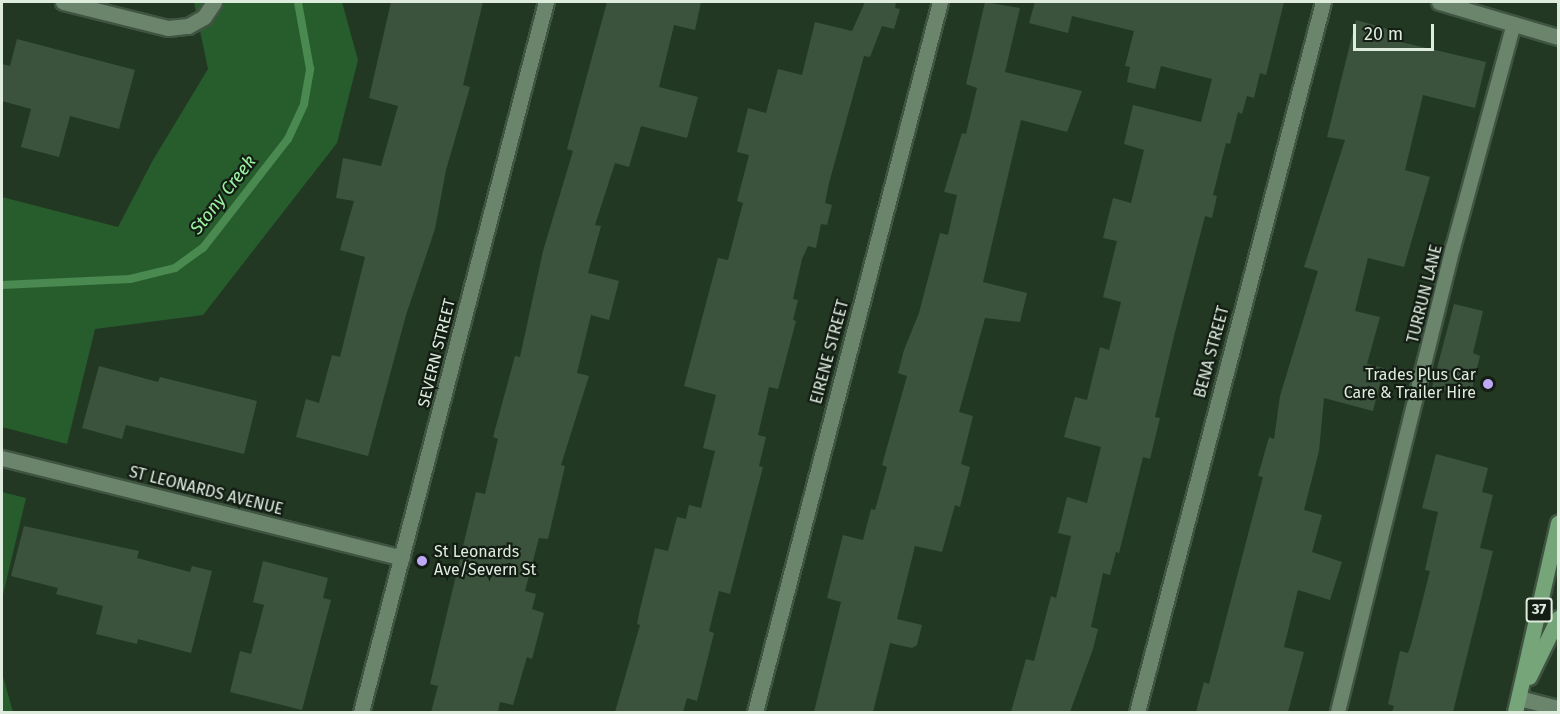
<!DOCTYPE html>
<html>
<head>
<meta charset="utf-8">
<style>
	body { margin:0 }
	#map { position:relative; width:1560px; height:714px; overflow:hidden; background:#223823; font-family:"Fira Sans",sans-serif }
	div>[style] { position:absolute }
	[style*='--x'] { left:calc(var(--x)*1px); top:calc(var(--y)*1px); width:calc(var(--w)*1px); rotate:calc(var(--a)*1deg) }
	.green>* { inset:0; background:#275d2d }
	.stream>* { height:8px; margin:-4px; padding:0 4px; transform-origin:4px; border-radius:4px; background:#4a8950 }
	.building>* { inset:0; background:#3b533c }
	.roads { filter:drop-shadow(2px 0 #405442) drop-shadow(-2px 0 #405442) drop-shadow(0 2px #405442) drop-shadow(0 -2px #405442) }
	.service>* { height:14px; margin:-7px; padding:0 7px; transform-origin:7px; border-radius:7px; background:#6b856c }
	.minor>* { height:15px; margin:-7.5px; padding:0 7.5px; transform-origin:7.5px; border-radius:7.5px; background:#6b856c }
	.secondary>* { height:15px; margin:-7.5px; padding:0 7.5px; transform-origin:7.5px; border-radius:7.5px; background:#6b856c }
	.primary>* { height:15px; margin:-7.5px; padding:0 7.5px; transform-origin:7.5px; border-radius:7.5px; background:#75a578 }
	.dots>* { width:16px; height:16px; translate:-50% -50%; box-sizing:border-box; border:3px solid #131d13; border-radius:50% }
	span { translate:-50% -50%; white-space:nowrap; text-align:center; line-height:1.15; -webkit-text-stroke:4.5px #131d13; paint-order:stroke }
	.shield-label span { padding:2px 4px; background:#131d13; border:2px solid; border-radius:4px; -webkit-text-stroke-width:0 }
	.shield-label { font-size:15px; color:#deecde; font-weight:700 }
	.street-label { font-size:16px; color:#deecde }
	.poi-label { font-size:16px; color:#deecde }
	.right { translate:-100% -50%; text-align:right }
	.left { translate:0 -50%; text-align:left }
	.water-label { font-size:18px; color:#9cf3a2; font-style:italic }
	.frame { position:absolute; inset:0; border:3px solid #deecde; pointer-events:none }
	.scale { position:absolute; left:1353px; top:24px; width:81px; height:27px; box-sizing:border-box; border:3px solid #deecde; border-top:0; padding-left:8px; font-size:18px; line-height:21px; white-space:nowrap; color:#deecde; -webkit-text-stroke:4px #131d13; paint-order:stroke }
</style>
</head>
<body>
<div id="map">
	<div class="green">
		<div style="clip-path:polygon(194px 2px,342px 2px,358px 60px,337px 143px,203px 315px,95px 329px,67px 444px,2px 427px,2px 197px,118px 227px,153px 160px,208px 69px)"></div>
		<div style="clip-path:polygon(2px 492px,26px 498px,2px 599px)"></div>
		<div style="clip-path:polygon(2px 673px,13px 712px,2px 712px)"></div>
	</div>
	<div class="stream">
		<div style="--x:2;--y:285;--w:128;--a:-2.7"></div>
		<div style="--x:130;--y:279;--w:46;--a:-13.7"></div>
		<div style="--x:175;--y:268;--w:34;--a:-36"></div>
		<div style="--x:203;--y:248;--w:138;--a:-52.1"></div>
		<div style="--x:288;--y:139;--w:38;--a:-65"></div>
		<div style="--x:304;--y:104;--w:36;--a:-80"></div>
		<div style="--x:310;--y:69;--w:68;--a:-100.2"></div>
	</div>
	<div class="building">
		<div style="clip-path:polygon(391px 2px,483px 2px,463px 85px,470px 87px,446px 170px,435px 229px,406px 315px,368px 456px,296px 437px,306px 399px,319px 403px,332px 355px,340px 357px,365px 257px,340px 250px,354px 201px,336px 198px,343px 158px,381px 166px,398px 106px,369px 98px)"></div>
		<div style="clip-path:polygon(607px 2px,701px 2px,695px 30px,674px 25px,659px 87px,698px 97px,687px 138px,641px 126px,629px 167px,615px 163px,595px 225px,601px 226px,588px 273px,619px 281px,609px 320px,591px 315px,577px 373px,589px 376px,561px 465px,565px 466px,548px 539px,539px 538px,525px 591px,536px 594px,532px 609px,544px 613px,532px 659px,527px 657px,513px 705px,500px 702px,498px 712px,431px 712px,438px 686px,430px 684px,476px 492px,485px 494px,498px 439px,493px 437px,515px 356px,520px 357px,543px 251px,573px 151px,567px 149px)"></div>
		<div style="clip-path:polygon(865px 2px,896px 2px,895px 8px,900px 9px,894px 29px,882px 26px,870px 57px,864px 56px,829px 183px,825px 203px,832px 205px,827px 225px,821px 224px,816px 248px,808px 246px,802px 259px,793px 299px,798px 300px,793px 320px,796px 321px,778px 389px,769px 387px,758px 435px,766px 437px,759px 466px,763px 467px,730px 594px,719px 591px,709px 631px,714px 633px,697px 701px,687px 698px,683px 712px,615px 712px,640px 625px,637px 624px,640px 609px,655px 548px,668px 551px,677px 517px,686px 519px,689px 505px,701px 508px,715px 451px,703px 448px,716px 395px,684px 386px,718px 258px,728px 260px,743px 203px,737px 201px,749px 155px,737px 152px,748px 108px,766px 113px,778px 69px,802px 75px,815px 22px,852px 31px)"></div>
		<div style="clip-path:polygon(985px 2px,1020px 8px,1005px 72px,1082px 91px,1067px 132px,1021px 120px,983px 282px,1027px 293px,1020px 322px,985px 318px,959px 412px,973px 416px,961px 464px,970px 467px,960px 507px,955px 505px,942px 552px,915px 546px,897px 619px,922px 625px,917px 645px,912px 648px,890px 643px,873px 712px,814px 712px,841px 602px,827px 598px,843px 535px,863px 540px,871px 509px,875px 510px,887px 467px,882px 465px,907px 376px,898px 373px,904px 350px,919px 313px,940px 233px,948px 235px,957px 195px,944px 192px,962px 133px,966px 134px,977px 88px,966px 84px)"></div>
		<div style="clip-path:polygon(1035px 2px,1284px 2px,1266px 75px,1260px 73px,1254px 98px,1247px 96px,1242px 114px,1238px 112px,1230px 144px,1226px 143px,1213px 195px,1217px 196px,1212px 218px,1205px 216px,1174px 336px,1155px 417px,1160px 418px,1150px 459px,1143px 457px,1119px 553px,1116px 552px,1110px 575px,1103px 573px,1091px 627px,1098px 629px,1093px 649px,1070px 712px,1011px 712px,1026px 659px,1034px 661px,1051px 596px,1056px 598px,1071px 536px,1058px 533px,1067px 497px,1087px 503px,1101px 447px,1064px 437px,1075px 397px,1087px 400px,1100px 347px,1109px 350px,1121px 302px,1103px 297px,1117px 241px,1103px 238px,1113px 198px,1131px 203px,1144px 150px,1124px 144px,1133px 105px,1201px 122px,1212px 79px,1161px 66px,1155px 89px,1127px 82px,1130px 67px,1125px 66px,1134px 31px,1072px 16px,1068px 33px,1029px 23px)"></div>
		<div style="clip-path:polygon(1356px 20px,1403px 33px,1401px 42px,1486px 62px,1475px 108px,1423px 95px,1405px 170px,1430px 177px,1404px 267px,1368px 258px,1355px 311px,1380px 317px,1367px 364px,1384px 368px,1373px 411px,1324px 398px,1319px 451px,1304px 510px,1322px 515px,1312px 552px,1342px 562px,1330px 600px,1298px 590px,1284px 647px,1304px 652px,1288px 712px,1196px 712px,1204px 682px,1209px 684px,1263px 477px,1258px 476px,1269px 437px,1274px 439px,1280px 396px,1318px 271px,1304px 267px,1345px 140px,1327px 137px)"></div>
		<div style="clip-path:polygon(17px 39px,135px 70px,119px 129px,70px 116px,59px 157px,21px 147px,31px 109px,2px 101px,2px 64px,10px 66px)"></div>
		<div style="clip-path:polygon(1454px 304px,1483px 311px,1473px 353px,1480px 356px,1470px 397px,1432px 387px)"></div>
		<div style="clip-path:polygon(99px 366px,158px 382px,160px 377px,257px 401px,244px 454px,126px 425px,122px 439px,82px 428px)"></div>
		<div style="clip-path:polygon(1436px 454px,1488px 468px,1482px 492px,1493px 495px,1480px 548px,1493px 551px,1453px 712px,1392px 712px,1394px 706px,1388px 704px,1400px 651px,1408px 653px,1411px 645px,1430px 571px,1425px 570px,1438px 512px,1422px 508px)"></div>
		<div style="clip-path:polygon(24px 526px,139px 551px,137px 558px,190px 572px,192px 566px,212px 571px,191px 653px,138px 639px,137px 644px,96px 634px,103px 606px,56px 594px,58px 588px,11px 576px)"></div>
		<div style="clip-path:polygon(263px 561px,328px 578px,323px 598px,331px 600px,302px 710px,230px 692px,240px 651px,251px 654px,264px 605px,253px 602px)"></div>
	</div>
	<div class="roads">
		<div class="service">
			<div style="--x:1338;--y:712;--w:478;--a:-76.1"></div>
			<div style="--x:1453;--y:248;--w:232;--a:-74.8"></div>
		</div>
		<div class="minor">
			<div style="--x:63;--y:2;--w:108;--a:13.9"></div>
			<div style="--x:168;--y:28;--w:20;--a:-6"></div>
			<div style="--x:188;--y:26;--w:18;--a:-29"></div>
			<div style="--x:204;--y:17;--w:18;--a:-56"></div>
			<div style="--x:2;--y:458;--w:412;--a:14"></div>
			<div style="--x:1519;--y:698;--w:40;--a:14.4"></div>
			<div style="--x:361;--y:712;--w:734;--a:-75.4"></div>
			<div style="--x:755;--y:712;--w:734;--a:-75.4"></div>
			<div style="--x:1137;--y:712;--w:734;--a:-75.32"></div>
		</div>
		<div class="secondary">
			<div style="--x:1439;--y:2;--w:124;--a:16.4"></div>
		</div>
		<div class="primary">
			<div style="--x:1529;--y:677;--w:66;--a:-63.8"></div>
			<div style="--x:1515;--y:712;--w:194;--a:-77.2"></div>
		</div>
	</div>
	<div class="dots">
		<div style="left:1488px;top:384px;background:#bda9f5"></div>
		<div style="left:422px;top:561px;background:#bda9f5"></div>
	</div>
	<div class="shield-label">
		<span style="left:1539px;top:610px">37</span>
	</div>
	<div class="street-label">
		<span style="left:1425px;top:294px;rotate:-76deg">TURRUN LANE</span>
		<span style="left:830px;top:352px;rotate:-75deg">EIRENE STREET</span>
		<span style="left:1212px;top:352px;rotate:-75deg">BENA STREET</span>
		<span style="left:437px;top:353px;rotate:-76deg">SEVERN STREET</span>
		<span style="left:206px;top:491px;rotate:14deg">ST LEONARDS AVENUE</span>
	</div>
	<div class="poi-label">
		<span class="right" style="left:1476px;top:384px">Trades Plus Car<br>Care &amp; Trailer Hire</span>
		<span class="left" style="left:434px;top:561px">St Leonards<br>Ave/Severn St</span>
	</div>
	<div class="water-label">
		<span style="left:223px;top:195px;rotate:-52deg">Stony Creek</span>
	</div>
	<div class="frame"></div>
	<div class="scale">20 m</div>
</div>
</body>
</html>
